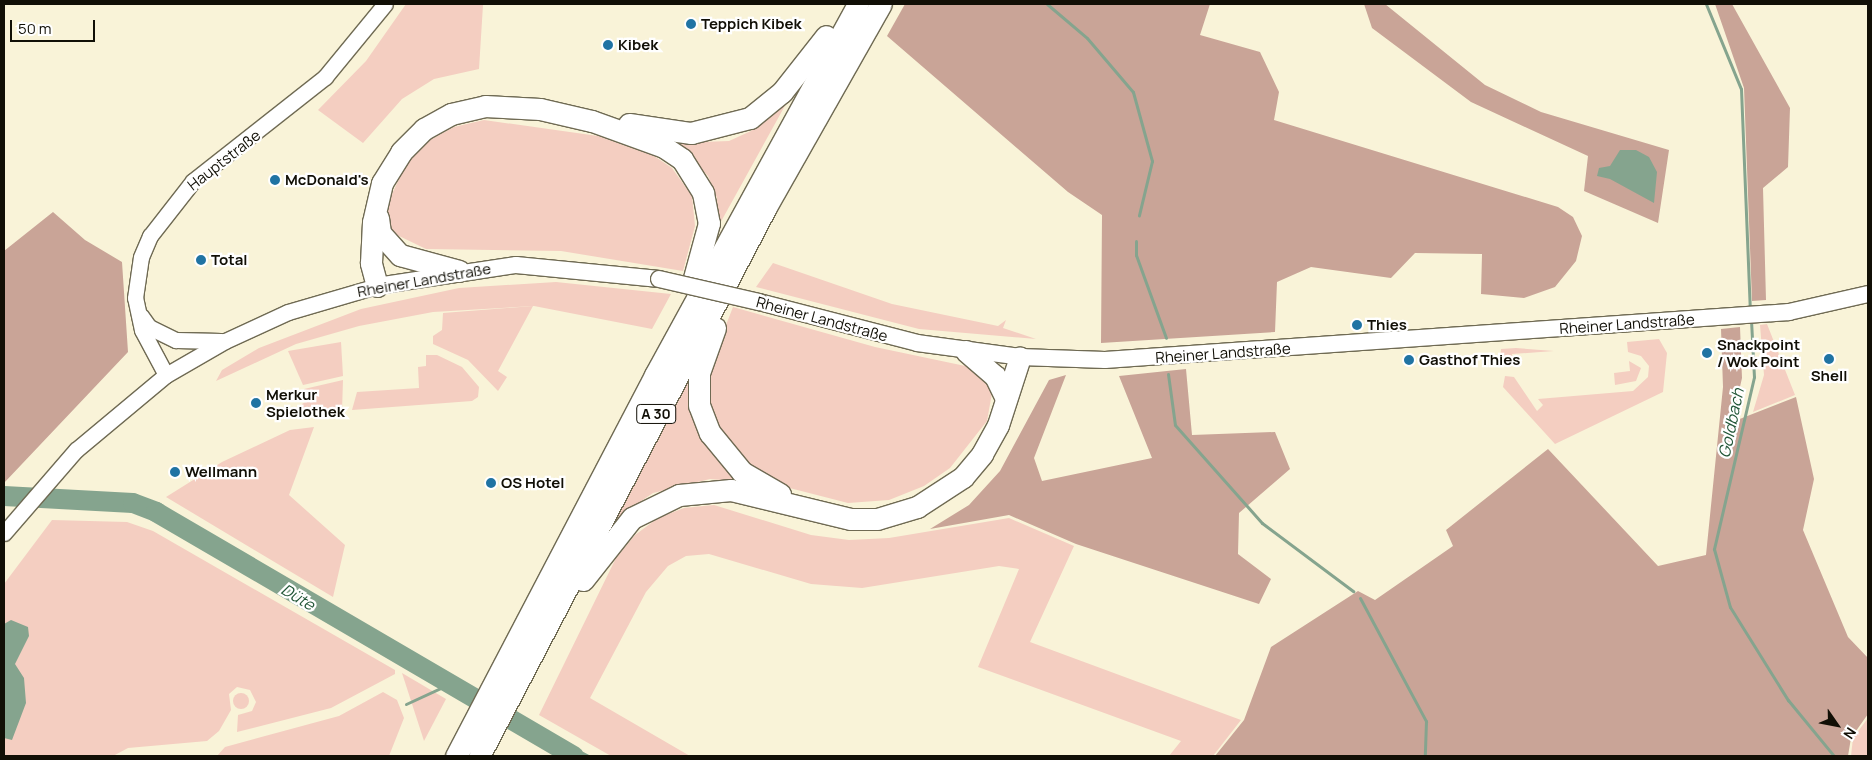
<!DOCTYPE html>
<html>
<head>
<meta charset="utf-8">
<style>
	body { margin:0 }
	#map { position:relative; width:1872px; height:760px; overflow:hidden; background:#f9f3d8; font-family:Manrope,sans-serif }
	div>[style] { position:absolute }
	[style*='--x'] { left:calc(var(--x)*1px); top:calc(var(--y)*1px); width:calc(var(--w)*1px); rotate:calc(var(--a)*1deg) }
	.green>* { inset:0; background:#f4cec1 }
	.round { border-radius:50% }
	.forest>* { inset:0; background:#c9a497 }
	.water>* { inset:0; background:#85a48e }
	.stream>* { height:3px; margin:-1.5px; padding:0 1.5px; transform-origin:1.5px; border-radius:1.5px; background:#85a48e }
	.river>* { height:20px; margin:-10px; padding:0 10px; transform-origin:10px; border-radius:10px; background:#85a48e }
	.roads { filter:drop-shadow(1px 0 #6f6a53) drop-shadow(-1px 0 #6f6a53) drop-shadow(0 1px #6f6a53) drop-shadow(0 -1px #6f6a53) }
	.tertiary>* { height:15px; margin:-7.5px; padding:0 7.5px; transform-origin:7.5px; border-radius:7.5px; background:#fff }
	.secondary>* { height:16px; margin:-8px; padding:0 8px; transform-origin:8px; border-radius:8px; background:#fff }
	.motorway>* { height:21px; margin:-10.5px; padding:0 10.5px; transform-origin:10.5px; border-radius:10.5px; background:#fff }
	.bridges { filter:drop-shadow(1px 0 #6f6a53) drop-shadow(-1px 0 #6f6a53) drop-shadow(0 1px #6f6a53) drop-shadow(0 -1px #6f6a53) }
	.secondary-bridge>* { height:16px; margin:-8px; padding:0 8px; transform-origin:8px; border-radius:8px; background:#fff }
	.dots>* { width:14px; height:14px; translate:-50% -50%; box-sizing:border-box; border:2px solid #fff; border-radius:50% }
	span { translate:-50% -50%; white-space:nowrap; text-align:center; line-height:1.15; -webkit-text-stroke:4.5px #fff; paint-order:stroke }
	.shield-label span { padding:1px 4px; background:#fff; border:1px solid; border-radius:4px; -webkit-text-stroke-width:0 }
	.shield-label { font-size:14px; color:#110f06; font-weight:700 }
	.poi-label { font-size:15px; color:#110f06; font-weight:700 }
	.left { translate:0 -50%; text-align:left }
	.street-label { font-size:15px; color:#110f06 }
	.water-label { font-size:16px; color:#225637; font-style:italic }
	.frame { position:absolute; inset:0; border:5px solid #110f06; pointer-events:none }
	.north { position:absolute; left:1812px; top:700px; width:50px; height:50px; -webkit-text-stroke:4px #fff; paint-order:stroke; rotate:123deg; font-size:14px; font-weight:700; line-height:20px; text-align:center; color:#110f06 }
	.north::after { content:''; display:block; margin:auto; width:18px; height:22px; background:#110f06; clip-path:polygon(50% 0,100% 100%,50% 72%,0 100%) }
	.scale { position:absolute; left:10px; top:20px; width:85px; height:22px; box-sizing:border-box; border:2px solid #110f06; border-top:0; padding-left:6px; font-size:15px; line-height:18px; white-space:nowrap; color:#110f06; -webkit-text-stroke:4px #fff; paint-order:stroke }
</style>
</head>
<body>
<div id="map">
	<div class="green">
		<div style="clip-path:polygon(406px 4px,483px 5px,479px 69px,434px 79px,402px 99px,363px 143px,318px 110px,366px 61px)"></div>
		<div style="clip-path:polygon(792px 93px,718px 227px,717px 198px,708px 176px,675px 143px,729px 141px,751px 131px)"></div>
		<div style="clip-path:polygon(484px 120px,598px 136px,654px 156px,672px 168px,692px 196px,695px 226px,683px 271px,561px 251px,426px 249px,395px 234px,388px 224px,386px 207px,405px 166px,428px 141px,454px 127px)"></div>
		<div style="clip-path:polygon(773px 263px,892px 304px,998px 326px,1006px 320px,1003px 328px,1036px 339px,919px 329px,756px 287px)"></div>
		<div style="clip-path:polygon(556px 282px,671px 294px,652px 329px,534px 306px,433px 312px,359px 326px,296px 344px,216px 381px,222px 370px,259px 348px,361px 309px,459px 288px)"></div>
		<div style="clip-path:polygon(533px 306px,498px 371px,507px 377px,498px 391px,468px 360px,433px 344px,433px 336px,442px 330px,443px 313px)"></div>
		<div style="clip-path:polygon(733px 307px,875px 347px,970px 367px,988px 381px,992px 393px,987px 421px,950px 468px,924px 486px,889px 500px,848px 503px,774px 484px,737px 460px,711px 415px,710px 366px)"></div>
		<div style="clip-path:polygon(1767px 324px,1795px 395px,1753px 412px,1764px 375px,1760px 325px)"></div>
		<div style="clip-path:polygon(1659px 339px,1667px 353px,1663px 392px,1555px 444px,1503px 387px,1505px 376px,1514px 377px,1537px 411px,1543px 405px,1538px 399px,1633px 391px,1648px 377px,1649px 366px,1641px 356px,1628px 352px,1627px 342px)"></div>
		<div style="clip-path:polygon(341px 342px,343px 376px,303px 385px,288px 351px)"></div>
		<div style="clip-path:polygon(1516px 348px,1554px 351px,1512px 354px,1513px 364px,1500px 363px,1501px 349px)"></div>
		<div style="clip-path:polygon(426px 355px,437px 355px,462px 367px,479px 387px,478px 397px,472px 401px,352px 410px,357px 392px,419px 388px,418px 367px,426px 366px)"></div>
		<div style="clip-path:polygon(1629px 361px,1641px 368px,1636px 381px,1615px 385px,1614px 373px,1630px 371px)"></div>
		<div style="clip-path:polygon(690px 377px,698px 430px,726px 469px,744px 482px,710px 479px,653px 493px,628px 510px,609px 531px)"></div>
		<div style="clip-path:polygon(343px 380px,342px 411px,310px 415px,304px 410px,302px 404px,309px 400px,304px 389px)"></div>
		<div style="clip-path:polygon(314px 427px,289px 495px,345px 545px,333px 597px,166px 497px,222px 462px,290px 430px)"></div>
		<div style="clip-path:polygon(714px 505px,811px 535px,849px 540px,889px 538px,1009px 518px,1074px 546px,1030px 642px,1241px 720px,1213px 756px,1169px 756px,1181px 741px,978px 667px,1019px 569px,999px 566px,862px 588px,811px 584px,709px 554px,686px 556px,668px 566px,646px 592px,590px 698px,690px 756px,611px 756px,539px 715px,616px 558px,635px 535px,658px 518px,684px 508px)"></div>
		<div style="clip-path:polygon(52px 520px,127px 522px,153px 531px,395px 670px,395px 674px,331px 708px,237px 732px,238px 715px,252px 711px,256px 702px,250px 690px,237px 687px,229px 694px,231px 710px,219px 731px,207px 741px,128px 748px,113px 756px,4px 756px,4px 584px)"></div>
		<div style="clip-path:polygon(402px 673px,446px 699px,424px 741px)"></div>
		<div style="clip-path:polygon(383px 692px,397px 700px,404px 718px,389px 756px,217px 756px,225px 747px,339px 716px)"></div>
		<div class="round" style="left:233px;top:693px;width:16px;height:16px"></div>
		<div style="clip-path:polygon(1868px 718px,1868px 756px,1851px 756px,1853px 738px)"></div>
	</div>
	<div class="forest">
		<div style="clip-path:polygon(905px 4px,1210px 4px,1200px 35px,1260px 52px,1279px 92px,1274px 120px,1558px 207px,1573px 217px,1582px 236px,1576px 261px,1555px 287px,1524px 298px,1481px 294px,1482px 254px,1415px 253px,1391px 278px,1311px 267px,1277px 282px,1275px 332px,1101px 343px,1102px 215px,1068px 192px,887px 36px)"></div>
		<div style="clip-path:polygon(1364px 4px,1385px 4px,1485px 85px,1541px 112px,1669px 150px,1658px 223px,1584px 191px,1588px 156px,1471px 102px,1372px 28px)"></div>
		<div style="clip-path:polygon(1715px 4px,1732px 4px,1790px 108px,1788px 167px,1763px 188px,1766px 300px,1752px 301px,1744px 88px)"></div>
		<div style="clip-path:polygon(53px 212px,85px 240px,122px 262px,128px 352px,4px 483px,4px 251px)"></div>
		<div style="clip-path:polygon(1740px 327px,1742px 378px,1732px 422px,1796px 397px,1814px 479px,1803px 530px,1848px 637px,1868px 658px,1868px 714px,1851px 738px,1848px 756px,1215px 756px,1244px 720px,1271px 647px,1358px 591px,1375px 600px,1453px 546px,1446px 530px,1548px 449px,1658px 566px,1706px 555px,1723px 387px,1721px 329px)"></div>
		<div style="clip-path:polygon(1186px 369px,1192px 435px,1275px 432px,1290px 469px,1239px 513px,1238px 554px,1271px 579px,1259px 604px,1076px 544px,1009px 515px,930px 529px,969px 505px,1000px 471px,1049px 380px,1066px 375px,1034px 458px,1042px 481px,1152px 458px,1119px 376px)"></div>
	</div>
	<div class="water">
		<div style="clip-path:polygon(1620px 150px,1636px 150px,1649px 157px,1657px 172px,1654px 203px,1610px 179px,1597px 176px,1599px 168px,1610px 166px)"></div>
		<div style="clip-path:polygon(11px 620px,28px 627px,29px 636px,15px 664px,24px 678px,26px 703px,12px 740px,4px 738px,4px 624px)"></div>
		<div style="clip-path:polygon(524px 717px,538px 728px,591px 756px,565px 756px,547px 750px,518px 729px)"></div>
	</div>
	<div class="stream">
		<div style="--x:1047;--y:4;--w:52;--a:40.4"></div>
		<div style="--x:1087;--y:38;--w:71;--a:49.6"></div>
		<div style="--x:1133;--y:92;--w:72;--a:74.6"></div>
		<div style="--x:1152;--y:161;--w:56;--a:103.5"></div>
		<div style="--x:1706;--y:4;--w:92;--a:67.6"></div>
		<div style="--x:1741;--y:89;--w:220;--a:87.7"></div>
		<div style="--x:1136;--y:241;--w:14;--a:90"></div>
		<div style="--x:1136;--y:255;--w:88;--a:70.1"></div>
		<div style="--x:1751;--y:320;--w:57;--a:87"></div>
		<div style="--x:1754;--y:377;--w:177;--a:103.1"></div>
		<div style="--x:1714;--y:549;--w:60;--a:74.6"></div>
		<div style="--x:1730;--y:607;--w:110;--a:58.1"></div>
		<div style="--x:1788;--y:700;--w:72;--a:50.6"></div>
		<div style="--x:1168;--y:374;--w:51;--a:82.2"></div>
		<div style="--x:1175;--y:425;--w:131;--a:48.4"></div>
		<div style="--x:1262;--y:523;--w:114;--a:36.8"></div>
		<div style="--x:1360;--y:598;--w:140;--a:61.8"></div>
		<div style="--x:1426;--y:721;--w:35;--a:92"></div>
		<div style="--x:406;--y:704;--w:45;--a:-24.9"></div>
	</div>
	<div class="river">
		<div style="--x:4;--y:496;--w:129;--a:3.1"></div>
		<div style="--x:133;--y:503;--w:25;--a:21"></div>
		<div style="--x:156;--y:512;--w:484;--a:30.3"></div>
	</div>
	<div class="roads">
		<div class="tertiary">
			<div style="--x:141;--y:316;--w:14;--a:54"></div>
			<div style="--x:149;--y:327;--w:30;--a:26"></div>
			<div style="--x:176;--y:340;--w:45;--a:1.3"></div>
			<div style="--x:166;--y:375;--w:51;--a:-118.1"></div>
			<div style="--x:142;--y:330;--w:33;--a:-102"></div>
			<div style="--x:135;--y:298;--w:41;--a:-81.7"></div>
			<div style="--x:141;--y:257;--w:23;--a:-67"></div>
			<div style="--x:150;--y:236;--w:70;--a:-52"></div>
			<div style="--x:193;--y:181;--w:168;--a:-38.2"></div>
			<div style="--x:325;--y:77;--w:94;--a:-50.6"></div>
			<div style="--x:4;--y:533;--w:110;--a:-49.1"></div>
			<div style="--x:76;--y:450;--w:117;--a:-39.8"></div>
			<div style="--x:166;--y:375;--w:68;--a:-30"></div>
			<div style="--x:225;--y:341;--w:69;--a:-24.7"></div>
			<div style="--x:288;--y:312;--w:93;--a:-16.3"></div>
		</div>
		<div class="secondary">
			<div style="--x:377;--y:286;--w:141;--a:-8.6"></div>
			<div style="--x:516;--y:265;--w:144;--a:5.6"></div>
			<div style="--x:759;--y:302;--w:163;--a:14.5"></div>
			<div style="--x:917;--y:343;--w:104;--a:7.7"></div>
			<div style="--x:1020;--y:357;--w:85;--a:2"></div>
			<div style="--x:1105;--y:360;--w:686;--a:-4.01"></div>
			<div style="--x:1789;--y:312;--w:81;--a:-12.8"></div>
		</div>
		<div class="motorway">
			<div style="--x:629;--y:124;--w:63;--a:8.3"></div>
			<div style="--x:691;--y:133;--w:61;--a:-14.3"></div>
			<div style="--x:750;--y:118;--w:41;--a:-39.1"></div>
			<div style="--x:782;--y:92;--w:71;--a:-51.8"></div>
			<div style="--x:378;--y:218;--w:15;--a:82"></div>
			<div style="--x:380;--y:233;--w:30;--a:48"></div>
			<div style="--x:400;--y:255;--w:61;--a:15.2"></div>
			<div style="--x:377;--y:286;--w:24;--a:-105"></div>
			<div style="--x:371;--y:263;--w:41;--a:-87.2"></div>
			<div style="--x:373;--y:222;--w:40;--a:-77"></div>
			<div style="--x:382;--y:183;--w:36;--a:-58"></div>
			<div style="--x:401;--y:152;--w:33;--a:-45"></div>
			<div style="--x:424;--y:129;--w:31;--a:-29"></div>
			<div style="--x:451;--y:114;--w:35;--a:-13"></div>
			<div style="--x:485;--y:106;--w:55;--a:3.1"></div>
			<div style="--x:540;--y:109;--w:53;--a:13"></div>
			<div style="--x:592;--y:121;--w:77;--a:19.9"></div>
			<div style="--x:664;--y:147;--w:22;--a:34"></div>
			<div style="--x:682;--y:159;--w:40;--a:58"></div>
			<div style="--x:703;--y:193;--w:31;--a:79"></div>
			<div style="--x:709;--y:223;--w:57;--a:105.3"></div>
			<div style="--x:715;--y:328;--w:48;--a:109.6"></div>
			<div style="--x:699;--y:373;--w:32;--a:90"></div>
			<div style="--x:699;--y:405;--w:30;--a:69"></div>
			<div style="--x:710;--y:433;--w:50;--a:50.6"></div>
			<div style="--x:742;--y:472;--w:44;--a:30.1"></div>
			<div style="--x:966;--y:351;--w:38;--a:41"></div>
			<div style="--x:995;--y:376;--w:25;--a:64"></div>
			<div style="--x:583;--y:580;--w:79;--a:-51.7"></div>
			<div style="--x:632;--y:518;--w:52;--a:-26.1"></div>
			<div style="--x:679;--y:495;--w:52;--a:-5.5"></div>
			<div style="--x:731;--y:490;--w:123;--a:13.6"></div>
			<div style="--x:851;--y:519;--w:26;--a:0"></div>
			<div style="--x:877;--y:519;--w:42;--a:-16.7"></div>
			<div style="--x:917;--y:507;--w:55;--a:-33.1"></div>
			<div style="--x:963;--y:477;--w:30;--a:-50"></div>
			<div style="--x:982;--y:454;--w:33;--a:-61"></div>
			<div style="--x:998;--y:425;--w:71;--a:-72.1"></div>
			<div style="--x:456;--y:756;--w:430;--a:-62.4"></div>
			<div style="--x:655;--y:375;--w:423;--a:-61.3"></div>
			<div style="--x:479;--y:756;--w:619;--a:-62.4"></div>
			<div style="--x:766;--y:207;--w:233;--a:-60.5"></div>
		</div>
	</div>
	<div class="bridges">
		<div class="secondary-bridge">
			<div style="--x:659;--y:279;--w:103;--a:13"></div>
		</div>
	</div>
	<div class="dots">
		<div style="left:691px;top:24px;background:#2073a3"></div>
		<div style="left:608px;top:45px;background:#2073a3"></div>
		<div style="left:275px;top:180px;background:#2073a3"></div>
		<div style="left:201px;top:260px;background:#2073a3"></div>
		<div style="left:1357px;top:325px;background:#2073a3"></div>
		<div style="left:1707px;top:353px;background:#2073a3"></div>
		<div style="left:1829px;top:359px;background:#2073a3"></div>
		<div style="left:1409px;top:360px;background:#2073a3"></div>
		<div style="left:256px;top:403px;background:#2073a3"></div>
		<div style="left:175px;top:472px;background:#2073a3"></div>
		<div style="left:491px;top:483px;background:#2073a3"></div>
	</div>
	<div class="shield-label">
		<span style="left:656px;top:414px">A 30</span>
	</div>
	<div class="poi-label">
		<span class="left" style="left:701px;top:24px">Teppich Kibek</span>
		<span class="left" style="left:618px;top:45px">Kibek</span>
		<span class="left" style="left:285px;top:180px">McDonald's</span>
		<span class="left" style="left:211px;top:260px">Total</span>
		<span class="left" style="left:1367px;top:325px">Thies</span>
		<span class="left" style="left:1717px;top:353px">Snackpoint<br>/ Wok Point</span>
		<span class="left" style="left:1419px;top:360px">Gasthof Thies</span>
		<span style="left:1829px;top:376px">Shell</span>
		<span class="left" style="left:266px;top:403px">Merkur<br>Spielothek</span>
		<span class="left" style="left:185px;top:472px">Wellmann</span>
		<span class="left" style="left:501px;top:483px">OS Hotel</span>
	</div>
	<div class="street-label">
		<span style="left:224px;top:160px;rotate:-38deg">Hauptstraße</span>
		<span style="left:424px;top:280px;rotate:-10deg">Rheiner Landstraße</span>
		<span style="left:822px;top:319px;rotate:15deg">Rheiner Landstraße</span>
		<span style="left:1627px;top:324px;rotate:-4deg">Rheiner Landstraße</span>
		<span style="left:1223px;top:353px;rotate:-4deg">Rheiner Landstraße</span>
	</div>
	<div class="water-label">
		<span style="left:1731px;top:423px;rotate:-78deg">Goldbach</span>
		<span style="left:298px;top:597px;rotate:31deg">Düte</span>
	</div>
	<div class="frame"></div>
	<div class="north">N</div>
	<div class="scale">50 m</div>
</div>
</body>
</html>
